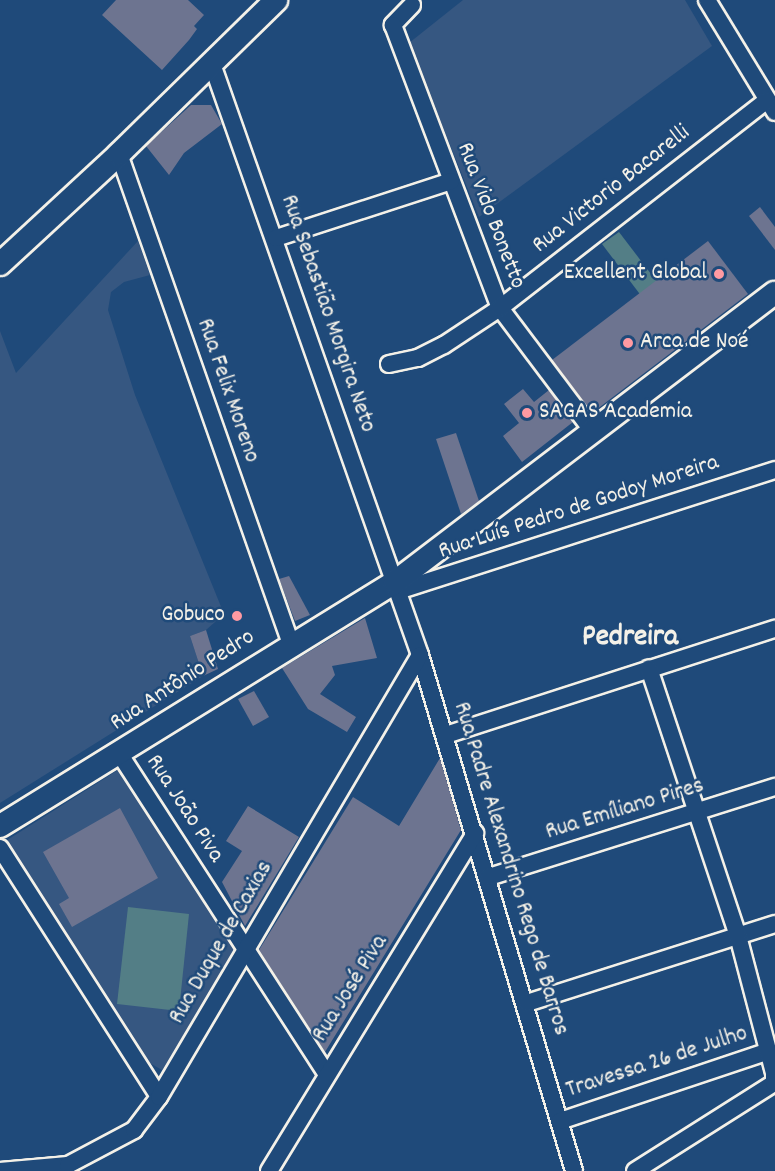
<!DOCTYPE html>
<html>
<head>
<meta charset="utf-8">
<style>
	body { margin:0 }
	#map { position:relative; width:775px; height:1171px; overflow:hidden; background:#1f4a7a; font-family:Dekko,sans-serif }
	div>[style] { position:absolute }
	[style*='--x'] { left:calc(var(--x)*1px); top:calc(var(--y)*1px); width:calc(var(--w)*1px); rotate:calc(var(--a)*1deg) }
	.built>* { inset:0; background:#365781 }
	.green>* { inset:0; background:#537e86 }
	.building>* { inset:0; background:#6d7490 }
	.roads { filter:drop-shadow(2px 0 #f4f1e8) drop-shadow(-2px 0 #f4f1e8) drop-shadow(0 2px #f4f1e8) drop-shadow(0 -2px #f4f1e8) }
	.street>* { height:16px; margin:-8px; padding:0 8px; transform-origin:8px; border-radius:8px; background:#1f4a7a }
	.secondary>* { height:22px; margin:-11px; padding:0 11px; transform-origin:11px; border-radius:11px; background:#1f4a7a }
	.dots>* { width:16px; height:16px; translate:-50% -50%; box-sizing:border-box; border:3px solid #1f4a7a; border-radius:50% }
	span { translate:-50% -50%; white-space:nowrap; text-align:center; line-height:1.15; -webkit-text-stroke:5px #1f4a7a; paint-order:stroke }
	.street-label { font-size:24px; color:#f4f1e8 }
	.poi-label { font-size:24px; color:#f4f1e8 }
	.right { translate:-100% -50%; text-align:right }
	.left { translate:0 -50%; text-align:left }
	.district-label { font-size:30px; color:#f4f1e8; font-weight:700 }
</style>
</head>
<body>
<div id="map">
	<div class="built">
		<div style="clip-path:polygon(463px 0,685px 0,712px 46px,479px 217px,409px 43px)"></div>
		<div style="clip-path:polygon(138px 241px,150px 275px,124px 282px,111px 292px,108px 310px,135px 395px,224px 614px,206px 630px,190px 636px,203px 676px,0 803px,0 331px,16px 373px)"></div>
		<div style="clip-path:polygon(118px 770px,236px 949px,236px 958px,162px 1070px,148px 1062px,4px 842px)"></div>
	</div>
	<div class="green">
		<div style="clip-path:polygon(619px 232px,696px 333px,679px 346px,602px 244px)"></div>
		<div style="clip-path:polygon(128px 907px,189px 914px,179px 1011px,117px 1004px)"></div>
	</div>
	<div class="building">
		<div style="clip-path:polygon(116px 0,188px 0,204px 15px,194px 26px,197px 29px,189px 40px,162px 70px,102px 15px)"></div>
		<div style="clip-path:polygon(191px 105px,211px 105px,222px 124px,184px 153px,169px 175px,146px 146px)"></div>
		<div style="clip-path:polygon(760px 207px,775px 227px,775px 250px,749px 216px)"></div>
		<div style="clip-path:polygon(708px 241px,748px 294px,592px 413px,552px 360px)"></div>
		<div style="clip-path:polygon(523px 389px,534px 402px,549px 390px,573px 422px,522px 462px,503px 436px,519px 423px,504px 404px)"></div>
		<div style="clip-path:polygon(456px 433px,479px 501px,461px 514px,436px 439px)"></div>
		<div style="clip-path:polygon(289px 576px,310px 615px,295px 621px,279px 579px)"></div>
		<div style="clip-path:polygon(365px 618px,377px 658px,332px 666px,335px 675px,320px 694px,356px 717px,347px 732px,308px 709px,282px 668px)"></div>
		<div style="clip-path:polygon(206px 630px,218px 669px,203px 676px,190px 636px)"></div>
		<div style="clip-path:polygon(254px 691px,269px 717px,253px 726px,238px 699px)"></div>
		<div style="clip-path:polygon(440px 758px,461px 830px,325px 1052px,259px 950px,353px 797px,399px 826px)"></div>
		<div style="clip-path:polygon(248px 806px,299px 837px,245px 926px,222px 882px,242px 851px,226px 841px)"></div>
		<div style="clip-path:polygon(120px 808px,158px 878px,72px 927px,59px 904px,69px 898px,43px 852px)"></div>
	</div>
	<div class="roads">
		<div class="street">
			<div style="--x:707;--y:0;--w:131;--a:58.7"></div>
			<div style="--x:412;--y:5;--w:28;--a:134"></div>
			<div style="--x:393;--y:25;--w:303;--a:69.3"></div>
			<div style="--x:500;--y:308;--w:153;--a:53"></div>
			<div style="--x:212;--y:64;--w:627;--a:70.61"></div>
			<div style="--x:420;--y:655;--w:538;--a:73.38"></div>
			<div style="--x:119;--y:154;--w:519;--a:70.66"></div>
			<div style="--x:276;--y:238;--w:184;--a:-18"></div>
			<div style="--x:389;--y:364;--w:30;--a:-12"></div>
			<div style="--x:418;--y:358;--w:29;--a:-27"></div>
			<div style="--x:444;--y:345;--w:67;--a:-33.5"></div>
			<div style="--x:500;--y:308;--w:338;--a:-37.9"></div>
			<div style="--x:398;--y:591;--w:396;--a:-17.8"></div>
			<div style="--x:446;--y:735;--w:346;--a:-17.9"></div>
			<div style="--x:119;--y:753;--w:381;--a:57.1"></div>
			<div style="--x:0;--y:848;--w:295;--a:57.4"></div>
			<div style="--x:489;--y:877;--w:300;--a:-17.5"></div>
			<div style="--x:527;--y:1003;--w:260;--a:-17.7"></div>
			<div style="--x:560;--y:1121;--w:220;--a:-18.5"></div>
			<div style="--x:0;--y:1171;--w:68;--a:-5"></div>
			<div style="--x:68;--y:1165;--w:75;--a:-27.9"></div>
			<div style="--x:134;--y:1130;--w:41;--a:-52.9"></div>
			<div style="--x:159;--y:1097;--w:513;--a:-59.44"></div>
			<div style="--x:269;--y:1171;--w:396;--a:-58.6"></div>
			<div style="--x:635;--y:1171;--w:165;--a:-32.3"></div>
			<div style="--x:774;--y:1083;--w:10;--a:-90"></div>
			<div style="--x:774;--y:1073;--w:142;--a:-104.7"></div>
			<div style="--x:738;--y:936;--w:282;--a:-108.4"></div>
		</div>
		<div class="secondary">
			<div style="--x:0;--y:264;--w:162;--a:-42.7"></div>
			<div style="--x:119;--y:154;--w:220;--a:-44.4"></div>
			<div style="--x:0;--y:826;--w:464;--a:-31.7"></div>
			<div style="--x:395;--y:582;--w:477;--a:-37.3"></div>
		</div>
	</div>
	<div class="dots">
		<div style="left:719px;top:274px;background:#ff9aa2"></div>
		<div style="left:628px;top:343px;background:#ff9aa2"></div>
		<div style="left:527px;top:413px;background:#ff9aa2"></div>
		<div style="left:237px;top:616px;background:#ff9aa2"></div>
	</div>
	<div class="street-label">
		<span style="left:612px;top:190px;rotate:-38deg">Rua Victorio Bacarelli</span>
		<span style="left:490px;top:216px;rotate:69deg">Rua Vido Bonetto</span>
		<span style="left:327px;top:314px;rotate:71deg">Rua Sebastião Morgira Neto</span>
		<span style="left:227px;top:391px;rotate:71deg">Rua Felix Moreno</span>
		<span style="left:579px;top:508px;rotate:-18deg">Rua Luís Pedro de Godoy Moreira</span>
		<span style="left:183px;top:681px;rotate:-33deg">Rua Antônio Pedro</span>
		<span style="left:184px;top:809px;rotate:57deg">Rua João Piva</span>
		<span style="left:625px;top:810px;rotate:-17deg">Rua Emíliano Pires</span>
		<span style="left:510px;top:869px;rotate:73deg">Rua Padre Alexandrino Rego de Barros</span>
		<span style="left:222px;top:943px;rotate:-60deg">Rua Duque de Caxias</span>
		<span style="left:351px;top:989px;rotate:-58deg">Rua José Piva</span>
		<span style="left:657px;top:1063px;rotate:-18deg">Travessa 26 de Julho</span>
	</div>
	<div class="poi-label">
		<span class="right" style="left:707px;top:274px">Excellent Global</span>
		<span class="left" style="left:640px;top:343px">Arca de Noé</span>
		<span class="left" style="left:539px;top:413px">SAGAS Academia</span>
		<span class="right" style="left:225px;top:616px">Gobuco</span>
	</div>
	<div class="district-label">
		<span style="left:630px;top:639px">Pedreira</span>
	</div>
</div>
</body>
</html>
